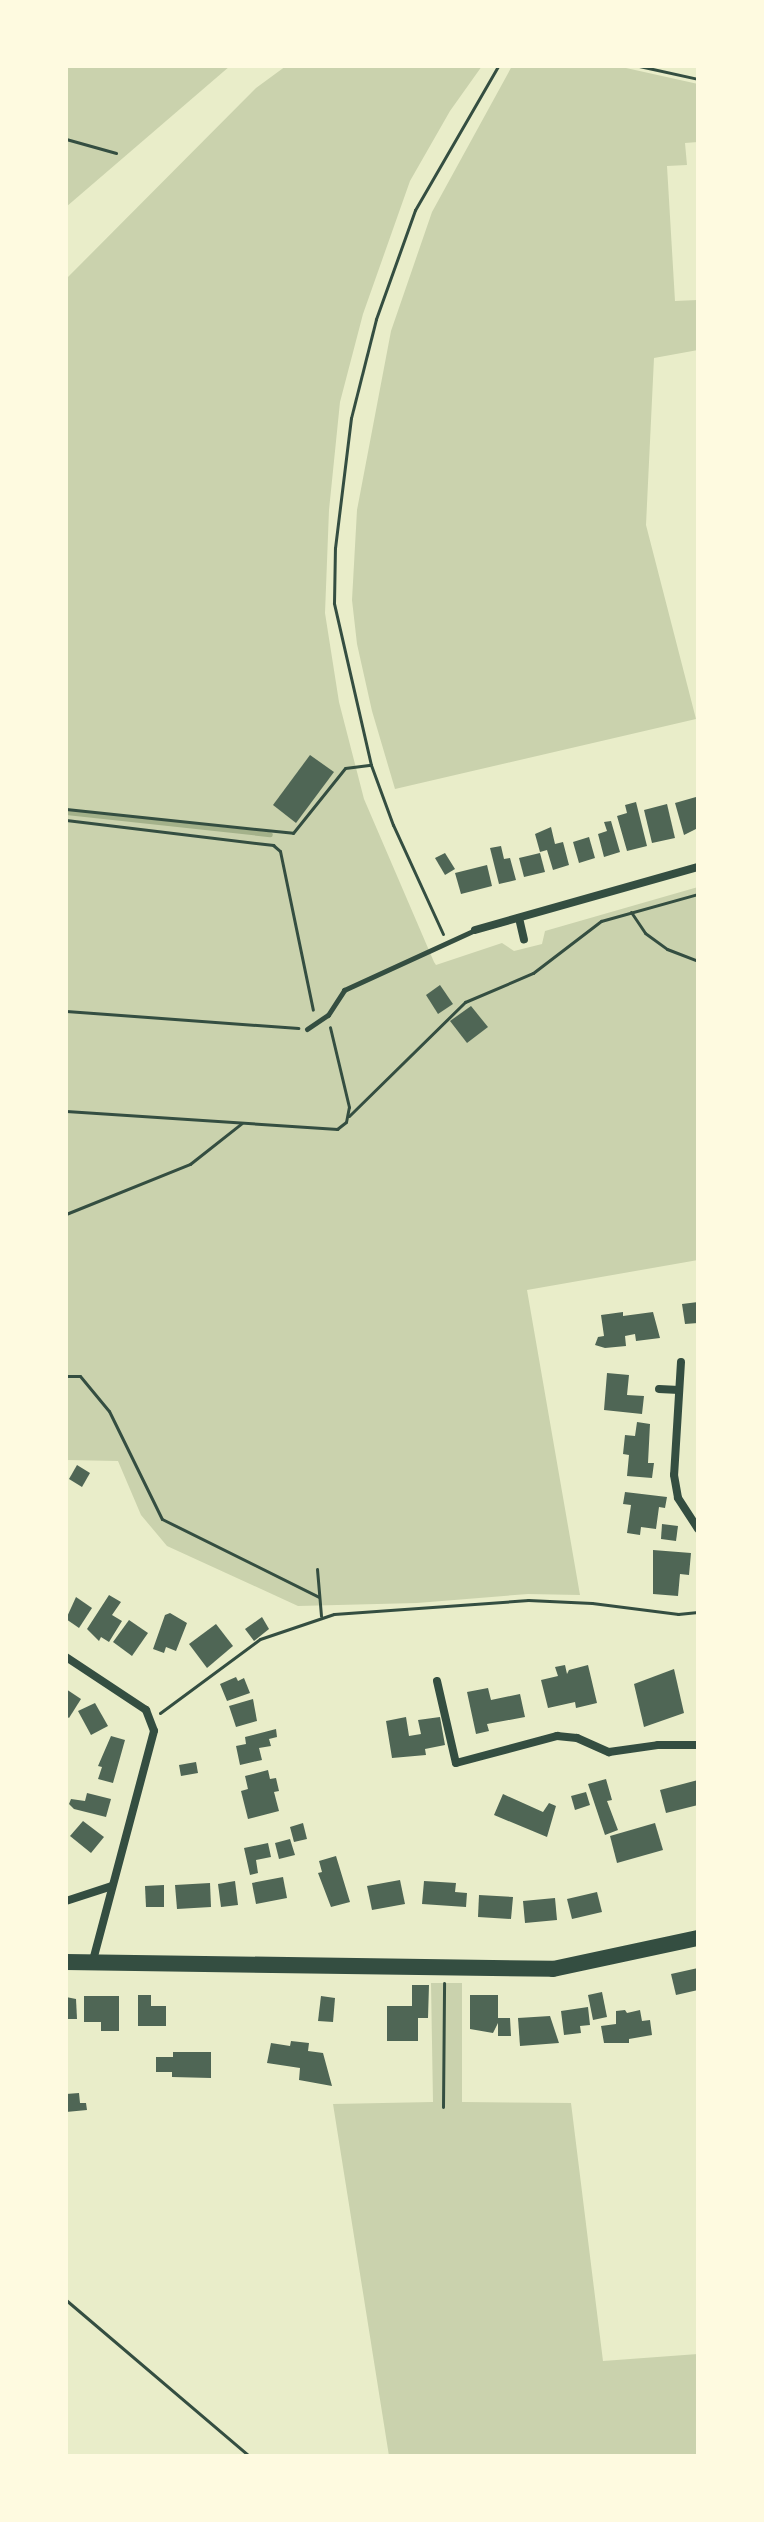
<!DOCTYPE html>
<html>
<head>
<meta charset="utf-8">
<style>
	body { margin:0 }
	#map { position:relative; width:764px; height:2522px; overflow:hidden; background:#e9edc9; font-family:"Golos Text",sans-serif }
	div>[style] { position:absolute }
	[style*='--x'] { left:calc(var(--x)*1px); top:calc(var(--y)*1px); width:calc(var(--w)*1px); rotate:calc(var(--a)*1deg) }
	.green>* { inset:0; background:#cad2ad }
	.stream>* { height:5px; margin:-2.5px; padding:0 2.5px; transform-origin:2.5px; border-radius:2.5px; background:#a3b18a }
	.building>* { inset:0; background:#4f6655 }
	.path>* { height:3px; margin:-1.5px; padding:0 1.5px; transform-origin:1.5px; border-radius:1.5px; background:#344e41 }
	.service>* { height:5px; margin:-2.5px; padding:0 2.5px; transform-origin:2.5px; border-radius:2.5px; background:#344e41 }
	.minor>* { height:8px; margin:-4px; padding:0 4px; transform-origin:4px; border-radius:4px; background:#344e41 }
	.primary>* { height:16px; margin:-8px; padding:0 8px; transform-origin:8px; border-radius:8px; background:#344e41 }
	span { translate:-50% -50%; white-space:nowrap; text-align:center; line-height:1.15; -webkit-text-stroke:6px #fefae0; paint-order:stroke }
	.frame { position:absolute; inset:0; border:68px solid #fefae0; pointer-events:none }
</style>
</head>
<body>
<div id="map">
	<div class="green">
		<div style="clip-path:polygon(66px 66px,230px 66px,66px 207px)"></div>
		<div style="clip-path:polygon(286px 66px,482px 66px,450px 111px,410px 181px,363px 314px,340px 402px,329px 510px,325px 613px,339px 702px,364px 799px,434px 962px,436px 965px,502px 943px,514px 951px,542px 944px,545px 931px,698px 887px,698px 1260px,527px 1290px,580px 1595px,528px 1594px,417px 1603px,298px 1606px,167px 1546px,141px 1515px,118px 1461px,66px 1460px,66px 279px,256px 88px)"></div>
		<div style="clip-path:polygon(512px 66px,617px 66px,698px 84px,698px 142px,685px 143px,687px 165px,667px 166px,675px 301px,698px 300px,698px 350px,654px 358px,646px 525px,696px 719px,395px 789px,372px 711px,357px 644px,352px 600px,357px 510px,391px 331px,432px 212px)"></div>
		<div style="clip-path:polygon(431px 1983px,462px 1983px,462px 2102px,571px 2103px,603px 2361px,698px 2354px,698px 2456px,389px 2456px,333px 2104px,433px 2102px)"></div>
	</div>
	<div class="stream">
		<div style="--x:66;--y:812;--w:205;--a:6.2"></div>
	</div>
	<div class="building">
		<div style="clip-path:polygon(310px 755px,334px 772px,296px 823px,273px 805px)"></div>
		<div style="clip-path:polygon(696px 797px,698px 828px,684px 835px,675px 803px)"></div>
		<div style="clip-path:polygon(636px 802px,647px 846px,627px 851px,617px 816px,627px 813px,625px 805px)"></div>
		<div style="clip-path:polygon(667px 804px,675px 838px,652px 843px,644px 810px)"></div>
		<div style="clip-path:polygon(611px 821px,620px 852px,604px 857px,598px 834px,607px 831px,604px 822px)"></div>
		<div style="clip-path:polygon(551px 827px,555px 844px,563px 842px,569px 865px,553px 870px,547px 850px,540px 852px,535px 834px)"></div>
		<div style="clip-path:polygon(589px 837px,595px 858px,579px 863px,573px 842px)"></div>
		<div style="clip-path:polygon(501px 846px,504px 859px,510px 858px,516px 880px,499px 884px,490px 848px)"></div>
		<div style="clip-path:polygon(445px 853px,455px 869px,445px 875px,435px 858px)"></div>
		<div style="clip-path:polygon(540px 853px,545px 872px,524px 877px,519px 858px)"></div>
		<div style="clip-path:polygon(487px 865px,492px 886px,461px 894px,455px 873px)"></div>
		<div style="clip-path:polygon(440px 985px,453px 1004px,438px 1014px,426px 995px)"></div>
		<div style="clip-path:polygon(471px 1006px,488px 1027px,467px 1043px,450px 1021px)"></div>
		<div style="clip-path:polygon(698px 1302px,698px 1323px,685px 1324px,682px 1304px)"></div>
		<div style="clip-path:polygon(623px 1312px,623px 1316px,653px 1312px,660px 1338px,636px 1341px,635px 1334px,625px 1336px,626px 1346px,605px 1348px,595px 1345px,598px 1337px,604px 1336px,601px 1315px)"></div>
		<div style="clip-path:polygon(607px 1373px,629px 1375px,627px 1395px,644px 1396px,642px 1414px,604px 1410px)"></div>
		<div style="clip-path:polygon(637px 1422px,650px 1424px,648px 1463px,654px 1463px,652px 1478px,627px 1476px,629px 1455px,623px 1454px,625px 1435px,635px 1436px)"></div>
		<div style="clip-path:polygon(77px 1465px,90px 1473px,82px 1487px,69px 1479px)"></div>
		<div style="clip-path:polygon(625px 1492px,667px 1497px,665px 1508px,659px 1507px,656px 1529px,641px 1527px,640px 1535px,627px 1533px,631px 1505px,623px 1504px)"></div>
		<div style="clip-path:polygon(662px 1524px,678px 1526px,676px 1541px,661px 1539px)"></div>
		<div style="clip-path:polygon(653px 1550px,691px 1553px,689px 1575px,680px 1574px,678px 1596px,653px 1594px)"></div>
		<div style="clip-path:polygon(109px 1595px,121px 1602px,112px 1615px,122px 1621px,109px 1642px,101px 1637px,99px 1641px,87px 1629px)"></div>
		<div style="clip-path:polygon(76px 1597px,92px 1608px,79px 1628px,66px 1619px)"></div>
		<div style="clip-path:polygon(170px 1613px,187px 1623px,176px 1651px,166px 1647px,164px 1653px,153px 1649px,165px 1615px)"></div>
		<div style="clip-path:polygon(262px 1617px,269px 1629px,254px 1641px,245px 1629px)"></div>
		<div style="clip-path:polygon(129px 1620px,148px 1633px,132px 1656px,113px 1642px)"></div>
		<div style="clip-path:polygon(216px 1624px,233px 1646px,207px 1668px,189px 1644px)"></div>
		<div style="clip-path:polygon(565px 1665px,567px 1674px,569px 1670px,588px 1665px,597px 1703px,576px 1708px,575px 1702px,548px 1708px,541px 1680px,558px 1676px,555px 1667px)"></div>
		<div style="clip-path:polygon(674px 1669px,684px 1713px,644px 1727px,634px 1684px)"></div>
		<div style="clip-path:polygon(236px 1677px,238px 1681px,244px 1678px,250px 1693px,227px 1701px,220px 1684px)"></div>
		<div style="clip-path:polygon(488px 1688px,491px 1700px,520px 1694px,525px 1717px,487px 1724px,489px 1731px,476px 1734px,467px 1692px)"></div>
		<div style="clip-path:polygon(66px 1689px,81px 1699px,69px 1718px,66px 1716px)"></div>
		<div style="clip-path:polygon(253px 1699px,257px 1721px,236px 1727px,229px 1706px)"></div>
		<div style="clip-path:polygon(95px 1703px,108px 1726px,91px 1735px,78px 1711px)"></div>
		<div style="clip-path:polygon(406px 1717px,409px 1736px,421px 1734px,418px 1720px,440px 1717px,445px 1745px,425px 1749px,426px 1755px,392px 1758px,386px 1721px)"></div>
		<div style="clip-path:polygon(276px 1729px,277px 1737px,269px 1739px,271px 1746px,259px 1748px,262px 1760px,240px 1765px,236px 1746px,246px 1744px,245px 1737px)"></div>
		<div style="clip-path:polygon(111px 1736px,125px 1740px,113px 1783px,98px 1779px,102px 1767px,98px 1766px)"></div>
		<div style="clip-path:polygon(196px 1762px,198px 1773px,181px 1776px,179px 1765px)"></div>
		<div style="clip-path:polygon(268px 1770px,270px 1779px,276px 1778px,279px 1791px,274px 1792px,279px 1811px,248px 1819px,241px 1791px,248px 1789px,245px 1776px)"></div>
		<div style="clip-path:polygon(606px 1779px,612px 1800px,607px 1801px,618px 1830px,605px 1835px,588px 1784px)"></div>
		<div style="clip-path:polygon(698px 1780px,698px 1805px,666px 1813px,660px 1790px)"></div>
		<div style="clip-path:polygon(586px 1792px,590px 1805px,575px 1810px,571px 1796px)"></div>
		<div style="clip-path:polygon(87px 1793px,111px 1799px,106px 1817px,74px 1809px,69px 1804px,71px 1799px,85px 1801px)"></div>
		<div style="clip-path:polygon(503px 1794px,543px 1812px,549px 1803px,556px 1806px,547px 1837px,494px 1815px)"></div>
		<div style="clip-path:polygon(83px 1821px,104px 1837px,91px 1853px,70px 1836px)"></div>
		<div style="clip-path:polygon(303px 1823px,307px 1839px,294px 1842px,290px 1827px)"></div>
		<div style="clip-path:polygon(655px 1823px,663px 1850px,617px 1863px,610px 1836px)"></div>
		<div style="clip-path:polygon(290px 1839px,295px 1855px,279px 1859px,275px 1843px)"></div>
		<div style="clip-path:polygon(268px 1843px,271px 1857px,256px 1860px,258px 1873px,250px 1875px,244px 1848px)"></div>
		<div style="clip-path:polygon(336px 1856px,350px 1902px,331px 1907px,318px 1873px,322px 1872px,319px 1861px)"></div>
		<div style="clip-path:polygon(283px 1877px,287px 1898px,256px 1904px,252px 1883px)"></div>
		<div style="clip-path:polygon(400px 1880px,405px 1904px,372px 1910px,367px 1886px)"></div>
		<div style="clip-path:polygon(235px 1881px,238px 1905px,221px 1907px,218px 1884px)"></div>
		<div style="clip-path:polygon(424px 1881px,456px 1883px,455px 1892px,467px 1893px,466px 1907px,422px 1904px)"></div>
		<div style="clip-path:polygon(210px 1883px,211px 1907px,177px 1909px,175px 1885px)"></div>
		<div style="clip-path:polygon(164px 1885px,164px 1907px,146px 1907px,145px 1886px)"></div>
		<div style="clip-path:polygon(597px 1892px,602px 1912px,572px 1919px,567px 1899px)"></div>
		<div style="clip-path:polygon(479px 1895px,513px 1897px,511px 1919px,478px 1917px)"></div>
		<div style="clip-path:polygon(555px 1898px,557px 1920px,525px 1923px,523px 1901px)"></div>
		<div style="clip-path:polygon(698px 1968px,698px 1990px,676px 1995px,671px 1974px)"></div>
		<div style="clip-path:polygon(412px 1985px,429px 1985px,428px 2018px,418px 2018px,418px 2041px,387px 2041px,387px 2006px,412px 2006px)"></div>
		<div style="clip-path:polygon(602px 1992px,607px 2017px,593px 2020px,588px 1995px)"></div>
		<div style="clip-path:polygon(138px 1995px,151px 1995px,151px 2006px,166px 2006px,166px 2026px,138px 2026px)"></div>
		<div style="clip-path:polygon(470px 1995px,498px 1995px,498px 2018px,510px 2018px,511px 2036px,498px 2036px,498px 2023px,493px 2033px,470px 2029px)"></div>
		<div style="clip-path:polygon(84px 1996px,119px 1996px,119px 2031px,101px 2031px,101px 2022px,84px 2022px)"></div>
		<div style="clip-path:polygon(321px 1996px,335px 1998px,333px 2022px,318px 2021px)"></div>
		<div style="clip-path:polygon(66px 1997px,76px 1999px,77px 2019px,66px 2019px)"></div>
		<div style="clip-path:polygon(588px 2007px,590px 2025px,580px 2026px,581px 2033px,564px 2035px,561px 2011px)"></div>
		<div style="clip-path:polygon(625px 2010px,627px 2013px,640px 2010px,642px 2021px,650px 2020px,652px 2035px,629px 2039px,629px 2043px,604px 2043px,601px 2026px,616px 2024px,616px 2011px)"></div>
		<div style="clip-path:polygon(550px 2016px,559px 2043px,520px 2046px,518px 2018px)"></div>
		<div style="clip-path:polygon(291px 2041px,309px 2043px,308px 2051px,323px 2053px,332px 2086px,299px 2080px,300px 2068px,267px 2063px,271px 2043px,290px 2046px)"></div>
		<div style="clip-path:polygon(173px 2052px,211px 2052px,211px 2078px,172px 2077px,172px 2072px,156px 2072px,156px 2057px,173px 2057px)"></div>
		<div style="clip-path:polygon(79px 2093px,80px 2103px,86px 2103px,87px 2110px,66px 2112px,66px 2094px)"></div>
	</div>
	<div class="path">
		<div style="--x:639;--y:66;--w:60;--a:12.4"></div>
		<div style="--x:66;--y:139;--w:52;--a:15.6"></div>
		<div style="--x:66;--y:809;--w:228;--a:6"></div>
		<div style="--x:293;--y:833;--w:83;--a:-51.3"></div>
		<div style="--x:345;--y:768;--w:26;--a:-7"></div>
		<div style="--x:66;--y:820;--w:209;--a:6.9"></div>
		<div style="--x:273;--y:845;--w:9;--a:41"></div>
		<div style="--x:280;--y:851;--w:162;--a:78.3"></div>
		<div style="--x:631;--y:912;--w:25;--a:56"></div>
		<div style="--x:645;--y:933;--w:27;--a:36"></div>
		<div style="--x:667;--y:949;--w:33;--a:21"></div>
		<div style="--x:443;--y:934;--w:120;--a:-114.6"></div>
		<div style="--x:393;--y:825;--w:64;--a:-110.1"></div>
		<div style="--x:371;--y:765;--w:166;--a:-102.9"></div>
		<div style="--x:334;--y:603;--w:55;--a:-89"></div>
		<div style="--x:335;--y:548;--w:131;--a:-83"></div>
		<div style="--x:351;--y:418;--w:102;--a:-75.8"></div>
		<div style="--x:376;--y:319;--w:116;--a:-70.3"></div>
		<div style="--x:415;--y:210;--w:166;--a:-60"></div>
		<div style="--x:66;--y:1011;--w:233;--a:4.2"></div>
		<div style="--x:66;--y:1111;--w:272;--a:3.8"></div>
		<div style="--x:337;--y:1129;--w:11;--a:-38"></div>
		<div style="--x:346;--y:1122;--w:15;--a:-79"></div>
		<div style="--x:349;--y:1107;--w:82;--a:-103.4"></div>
		<div style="--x:349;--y:1116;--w:163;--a:-44.5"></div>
		<div style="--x:465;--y:1002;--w:74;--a:-23.1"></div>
		<div style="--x:533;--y:973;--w:86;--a:-37.4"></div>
		<div style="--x:601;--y:921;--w:101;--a:-15.6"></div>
		<div style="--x:66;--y:1214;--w:134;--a:-22"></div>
		<div style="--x:190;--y:1164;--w:66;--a:-38.3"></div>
		<div style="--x:66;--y:1376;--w:14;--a:0"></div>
		<div style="--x:80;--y:1376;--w:45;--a:50.4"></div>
		<div style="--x:109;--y:1411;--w:120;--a:63.9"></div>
		<div style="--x:162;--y:1519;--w:175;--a:26.4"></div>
		<div style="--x:317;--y:1569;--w:47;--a:85.1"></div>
		<div style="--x:160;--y:1713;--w:124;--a:-36.5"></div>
		<div style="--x:260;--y:1639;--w:78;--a:-18.7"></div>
		<div style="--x:334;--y:1614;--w:195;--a:-4.1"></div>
		<div style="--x:528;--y:1600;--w:64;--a:2.7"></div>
		<div style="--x:592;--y:1603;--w:87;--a:7.3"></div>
		<div style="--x:678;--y:1614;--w:20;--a:-6"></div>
		<div style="--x:443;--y:2107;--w:124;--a:-89.5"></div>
		<div style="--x:66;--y:2300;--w:240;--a:40.4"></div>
	</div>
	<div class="service">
		<div style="--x:307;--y:1029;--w:25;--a:-34"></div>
		<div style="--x:328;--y:1015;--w:30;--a:-57"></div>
		<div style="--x:344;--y:990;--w:144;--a:-24.6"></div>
	</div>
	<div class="minor">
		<div style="--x:519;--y:918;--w:22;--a:77"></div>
		<div style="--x:475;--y:930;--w:232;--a:-15.8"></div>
		<div style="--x:681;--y:1362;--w:113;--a:93.5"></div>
		<div style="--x:674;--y:1475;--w:23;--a:80"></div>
		<div style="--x:678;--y:1498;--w:37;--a:57"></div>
		<div style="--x:659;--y:1389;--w:20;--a:3"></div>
		<div style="--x:66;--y:1657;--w:96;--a:33.5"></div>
		<div style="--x:146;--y:1710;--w:22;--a:69"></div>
		<div style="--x:154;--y:1731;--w:238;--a:104.9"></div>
		<div style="--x:437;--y:1681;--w:84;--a:77"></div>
		<div style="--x:456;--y:1763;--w:105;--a:-15"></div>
		<div style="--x:557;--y:1736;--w:20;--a:6"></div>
		<div style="--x:577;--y:1738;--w:35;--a:24"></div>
		<div style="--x:609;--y:1752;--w:49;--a:-8.1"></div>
		<div style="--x:658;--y:1745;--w:40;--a:0"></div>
		<div style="--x:66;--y:1901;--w:48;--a:-18.1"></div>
	</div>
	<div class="primary">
		<div style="--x:66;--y:1962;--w:487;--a:0.8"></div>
		<div style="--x:553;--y:1969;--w:148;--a:-12.1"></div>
	</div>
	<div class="frame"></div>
</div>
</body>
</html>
